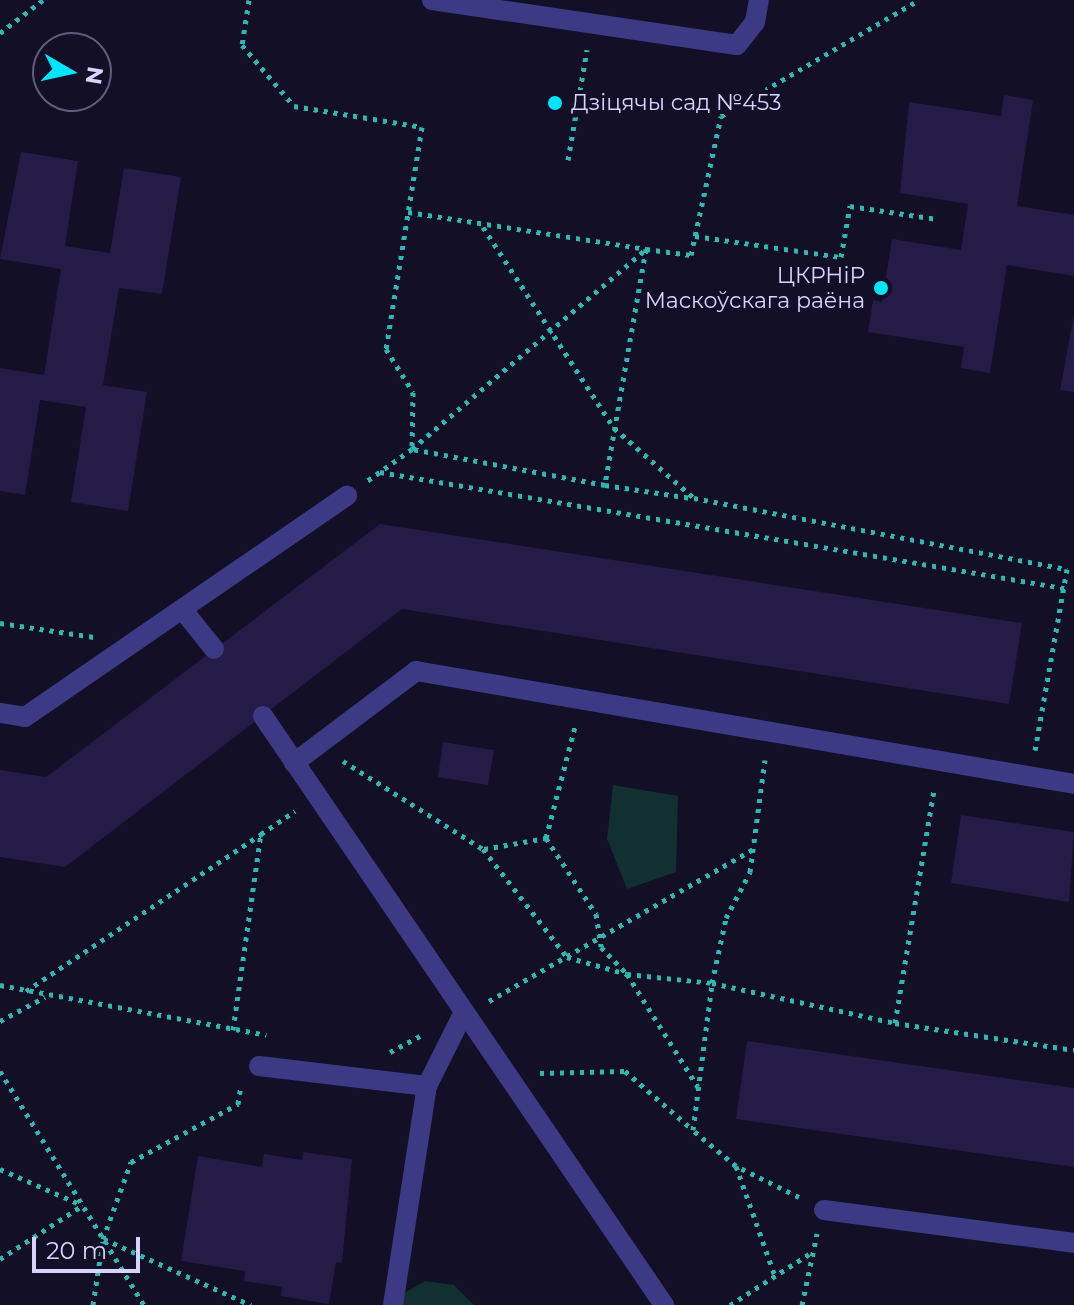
<!DOCTYPE html>
<html>
<head>
<meta charset="utf-8">
<style>
	body { margin:0 }
	#map { position:relative; width:1074px; height:1305px; overflow:hidden; background:#130f26; font-family:Montserrat,sans-serif }
	div>[style] { position:absolute }
	[style*='--x'] { left:calc(var(--x)*1px); top:calc(var(--y)*1px); width:calc(var(--w)*1px); rotate:calc(var(--a)*1deg) }
	.green>* { inset:0; background:#12302f }
	.building>* { inset:0; background:#241b47 }
	.path>* { height:5px; margin-top:-2.5px; transform-origin:0; background:repeating-linear-gradient(90deg,#2fb8b0 0 4px,transparent 0 10px) }
	.lane>* { height:20px; margin:-10px; padding:0 10px; transform-origin:10px; border-radius:10px; background:#3d3a85 }
	.dots>* { width:22px; height:22px; translate:-50% -50%; box-sizing:border-box; border:4px solid #130f26; border-radius:50% }
	span { translate:-50% -50%; white-space:nowrap; text-align:center; line-height:1.15; -webkit-text-stroke:8px #130f26; paint-order:stroke }
	.poi-label { font-size:22px; color:#d9d4ff }
	.left { translate:0 -50%; text-align:left }
	.right { translate:-100% -50%; text-align:right }
	.north { position:absolute; left:32px; top:32px; width:80px; height:80px; box-sizing:border-box; background:#130f26; border:2px solid #625e7d; border-radius:50%; rotate:99deg; font-size:22px; font-weight:700; line-height:32px; text-align:center; color:#d9d4ff }
	.north::after { content:''; display:block; margin:auto; width:28px; height:36px; background:#00e5ff; clip-path:polygon(50% 0,100% 100%,50% 72%,0 100%) }
	.scale { position:absolute; left:32px; top:1237px; width:108px; height:36px; box-sizing:border-box; border:4px solid #d9d4ff; border-top:0; padding-left:10px; font-size:24px; line-height:28px; white-space:nowrap; color:#d9d4ff; -webkit-text-stroke:6px #130f26; paint-order:stroke }
</style>
</head>
<body>
<div id="map">
	<div class="green">
		<div style="clip-path:polygon(613px 785px,678px 796px,676px 872px,627px 889px,607px 839px)"></div>
		<div style="clip-path:polygon(425px 1281px,454px 1285px,474px 1305px,397px 1305px,399px 1296px)"></div>
	</div>
	<div class="building">
		<div style="clip-path:polygon(1004px 95px,1033px 100px,1017px 206px,1074px 215px,1074px 276px,1007px 265px,990px 373px,961px 368px,964px 347px,868px 332px,873px 300px,882px 302px,892px 239px,961px 250px,968px 204px,900px 193px,909px 102px,1001px 116px)"></div>
		<div style="clip-path:polygon(21px 152px,78px 161px,65px 246px,110px 253px,124px 168px,181px 177px,162px 294px,119px 288px,103px 385px,147px 392px,128px 511px,71px 502px,86px 407px,40px 400px,25px 495px,0 491px,0 368px,44px 375px,61px 269px,0 259px)"></div>
		<div style="clip-path:polygon(1074px 315px,1074px 392px,1060px 390px)"></div>
		<div style="clip-path:polygon(380px 524px,1022px 623px,1009px 704px,402px 609px,65px 867px,0 857px,0 770px,46px 777px)"></div>
		<div style="clip-path:polygon(443px 742px,494px 750px,488px 785px,438px 777px)"></div>
		<div style="clip-path:polygon(961px 815px,1074px 832px,1069px 902px,951px 883px)"></div>
		<div style="clip-path:polygon(747px 1041px,1074px 1088px,1074px 1167px,736px 1119px)"></div>
		<div style="clip-path:polygon(303px 1152px,352px 1159px,342px 1263px,336px 1262px,329px 1304px,281px 1296px,282px 1287px,244px 1281px,245px 1271px,181px 1261px,198px 1156px,262px 1167px,264px 1154px,302px 1160px)"></div>
	</div>
	<div class="path">
		<div style="--x:249;--y:0;--w:46;--a:98.8"></div>
		<div style="--x:242;--y:45;--w:80;--a:49.6"></div>
		<div style="--x:294;--y:106;--w:130;--a:9.3"></div>
		<div style="--x:422;--y:127;--w:225;--a:99.2"></div>
		<div style="--x:386;--y:349;--w:51;--a:57.9"></div>
		<div style="--x:413;--y:392;--w:57;--a:91"></div>
		<div style="--x:412;--y:449;--w:55;--a:144.6"></div>
		<div style="--x:0;--y:33;--w:54;--a:-37.5"></div>
		<div style="--x:568;--y:160;--w:112;--a:-80.2"></div>
		<div style="--x:408;--y:212;--w:241;--a:8.8"></div>
		<div style="--x:646;--y:249;--w:240;--a:99.9"></div>
		<div style="--x:605;--y:485;--w:196;--a:-169.4"></div>
		<div style="--x:412;--y:449;--w:308;--a:-40.5"></div>
		<div style="--x:646;--y:249;--w:45;--a:7.6"></div>
		<div style="--x:691;--y:255;--w:142;--a:-77.8"></div>
		<div style="--x:721;--y:116;--w:229;--a:-30.4"></div>
		<div style="--x:483;--y:227;--w:240;--a:56.9"></div>
		<div style="--x:614;--y:428;--w:106;--a:41.2"></div>
		<div style="--x:694;--y:498;--w:380;--a:10.8"></div>
		<div style="--x:1067;--y:569;--w:184;--a:100"></div>
		<div style="--x:695;--y:236;--w:148;--a:8.2"></div>
		<div style="--x:841;--y:257;--w:52;--a:-80"></div>
		<div style="--x:850;--y:206;--w:88;--a:8.5"></div>
		<div style="--x:380;--y:472;--w:694;--a:9.63"></div>
		<div style="--x:605;--y:485;--w:87;--a:8.6"></div>
		<div style="--x:0;--y:623;--w:95;--a:8.5"></div>
		<div style="--x:343;--y:761;--w:165;--a:32.2"></div>
		<div style="--x:483;--y:849;--w:137;--a:52.1"></div>
		<div style="--x:567;--y:957;--w:62;--a:15.8"></div>
		<div style="--x:627;--y:974;--w:133;--a:57.9"></div>
		<div style="--x:546;--y:838;--w:91;--a:56.7"></div>
		<div style="--x:596;--y:914;--w:33;--a:81"></div>
		<div style="--x:601;--y:947;--w:37;--a:46"></div>
		<div style="--x:627;--y:974;--w:85;--a:6"></div>
		<div style="--x:712;--y:983;--w:66;--a:-77.8"></div>
		<div style="--x:726;--y:918;--w:52;--a:-62.4"></div>
		<div style="--x:750;--y:872;--w:113;--a:-82.4"></div>
		<div style="--x:484;--y:849;--w:63;--a:-10.1"></div>
		<div style="--x:546;--y:838;--w:115;--a:-75.4"></div>
		<div style="--x:0;--y:985;--w:271;--a:10.6"></div>
		<div style="--x:26;--y:991;--w:283;--a:-33.7"></div>
		<div style="--x:489;--y:1001;--w:305;--a:-29.9"></div>
		<div style="--x:0;--y:1021;--w:51;--a:-28.1"></div>
		<div style="--x:895;--y:1023;--w:181;--a:8.6"></div>
		<div style="--x:233;--y:1030;--w:198;--a:-81.9"></div>
		<div style="--x:261;--y:834;--w:41;--a:-34.1"></div>
		<div style="--x:390;--y:1052;--w:34;--a:-28"></div>
		<div style="--x:0;--y:1071;--w:275;--a:58.4"></div>
		<div style="--x:540;--y:1073;--w:85;--a:-1.3"></div>
		<div style="--x:625;--y:1071;--w:89;--a:40.9"></div>
		<div style="--x:736;--y:1166;--w:117;--a:70.5"></div>
		<div style="--x:0;--y:1169;--w:90;--a:23.7"></div>
		<div style="--x:799;--y:1197;--w:70;--a:-153.8"></div>
		<div style="--x:736;--y:1166;--w:56;--a:-140.1"></div>
		<div style="--x:693;--y:1130;--w:148;--a:-82.6"></div>
		<div style="--x:712;--y:983;--w:187;--a:12.3"></div>
		<div style="--x:895;--y:1023;--w:237;--a:-80.5"></div>
		<div style="--x:104;--y:1239;--w:161;--a:24.2"></div>
		<div style="--x:0;--y:1259;--w:99;--a:-33"></div>
		<div style="--x:93;--y:1305;--w:67;--a:-81.4"></div>
		<div style="--x:103;--y:1239;--w:82;--a:-70"></div>
		<div style="--x:131;--y:1162;--w:122;--a:-28.5"></div>
		<div style="--x:238;--y:1104;--w:19;--a:-81"></div>
		<div style="--x:730;--y:1305;--w:94;--a:-32.8"></div>
		<div style="--x:802;--y:1305;--w:73;--a:-78.1"></div>
	</div>
	<div class="lane">
		<div style="--x:432;--y:0;--w:308;--a:8.4"></div>
		<div style="--x:737;--y:45;--w:29;--a:-52"></div>
		<div style="--x:755;--y:22;--w:22;--a:-80"></div>
		<div style="--x:182;--y:609;--w:51;--a:51.3"></div>
		<div style="--x:0;--y:713;--w:25;--a:9"></div>
		<div style="--x:25;--y:717;--w:391;--a:-34.5"></div>
		<div style="--x:263;--y:716;--w:713;--a:55.75"></div>
		<div style="--x:294;--y:763;--w:153;--a:-37"></div>
		<div style="--x:416;--y:671;--w:668;--a:9.74"></div>
		<div style="--x:259;--y:1066;--w:169;--a:6.8"></div>
		<div style="--x:824;--y:1210;--w:252;--a:7.5"></div>
		<div style="--x:393;--y:1305;--w:222;--a:-81.2"></div>
		<div style="--x:427;--y:1086;--w:83;--a:-63.4"></div>
	</div>
	<div class="dots">
		<div style="left:555px;top:103px;background:#00e5ff"></div>
		<div style="left:881px;top:288px;background:#00e5ff"></div>
	</div>
	<div class="poi-label">
		<span class="left" style="left:571px;top:103px">Дзіцячы сад №453</span>
		<span class="right" style="left:865px;top:288px">ЦКРНіР<br>Маскоўскага раёна</span>
	</div>
	<div class="north">N</div>
	<div class="scale">20 m</div>
</div>
</body>
</html>
